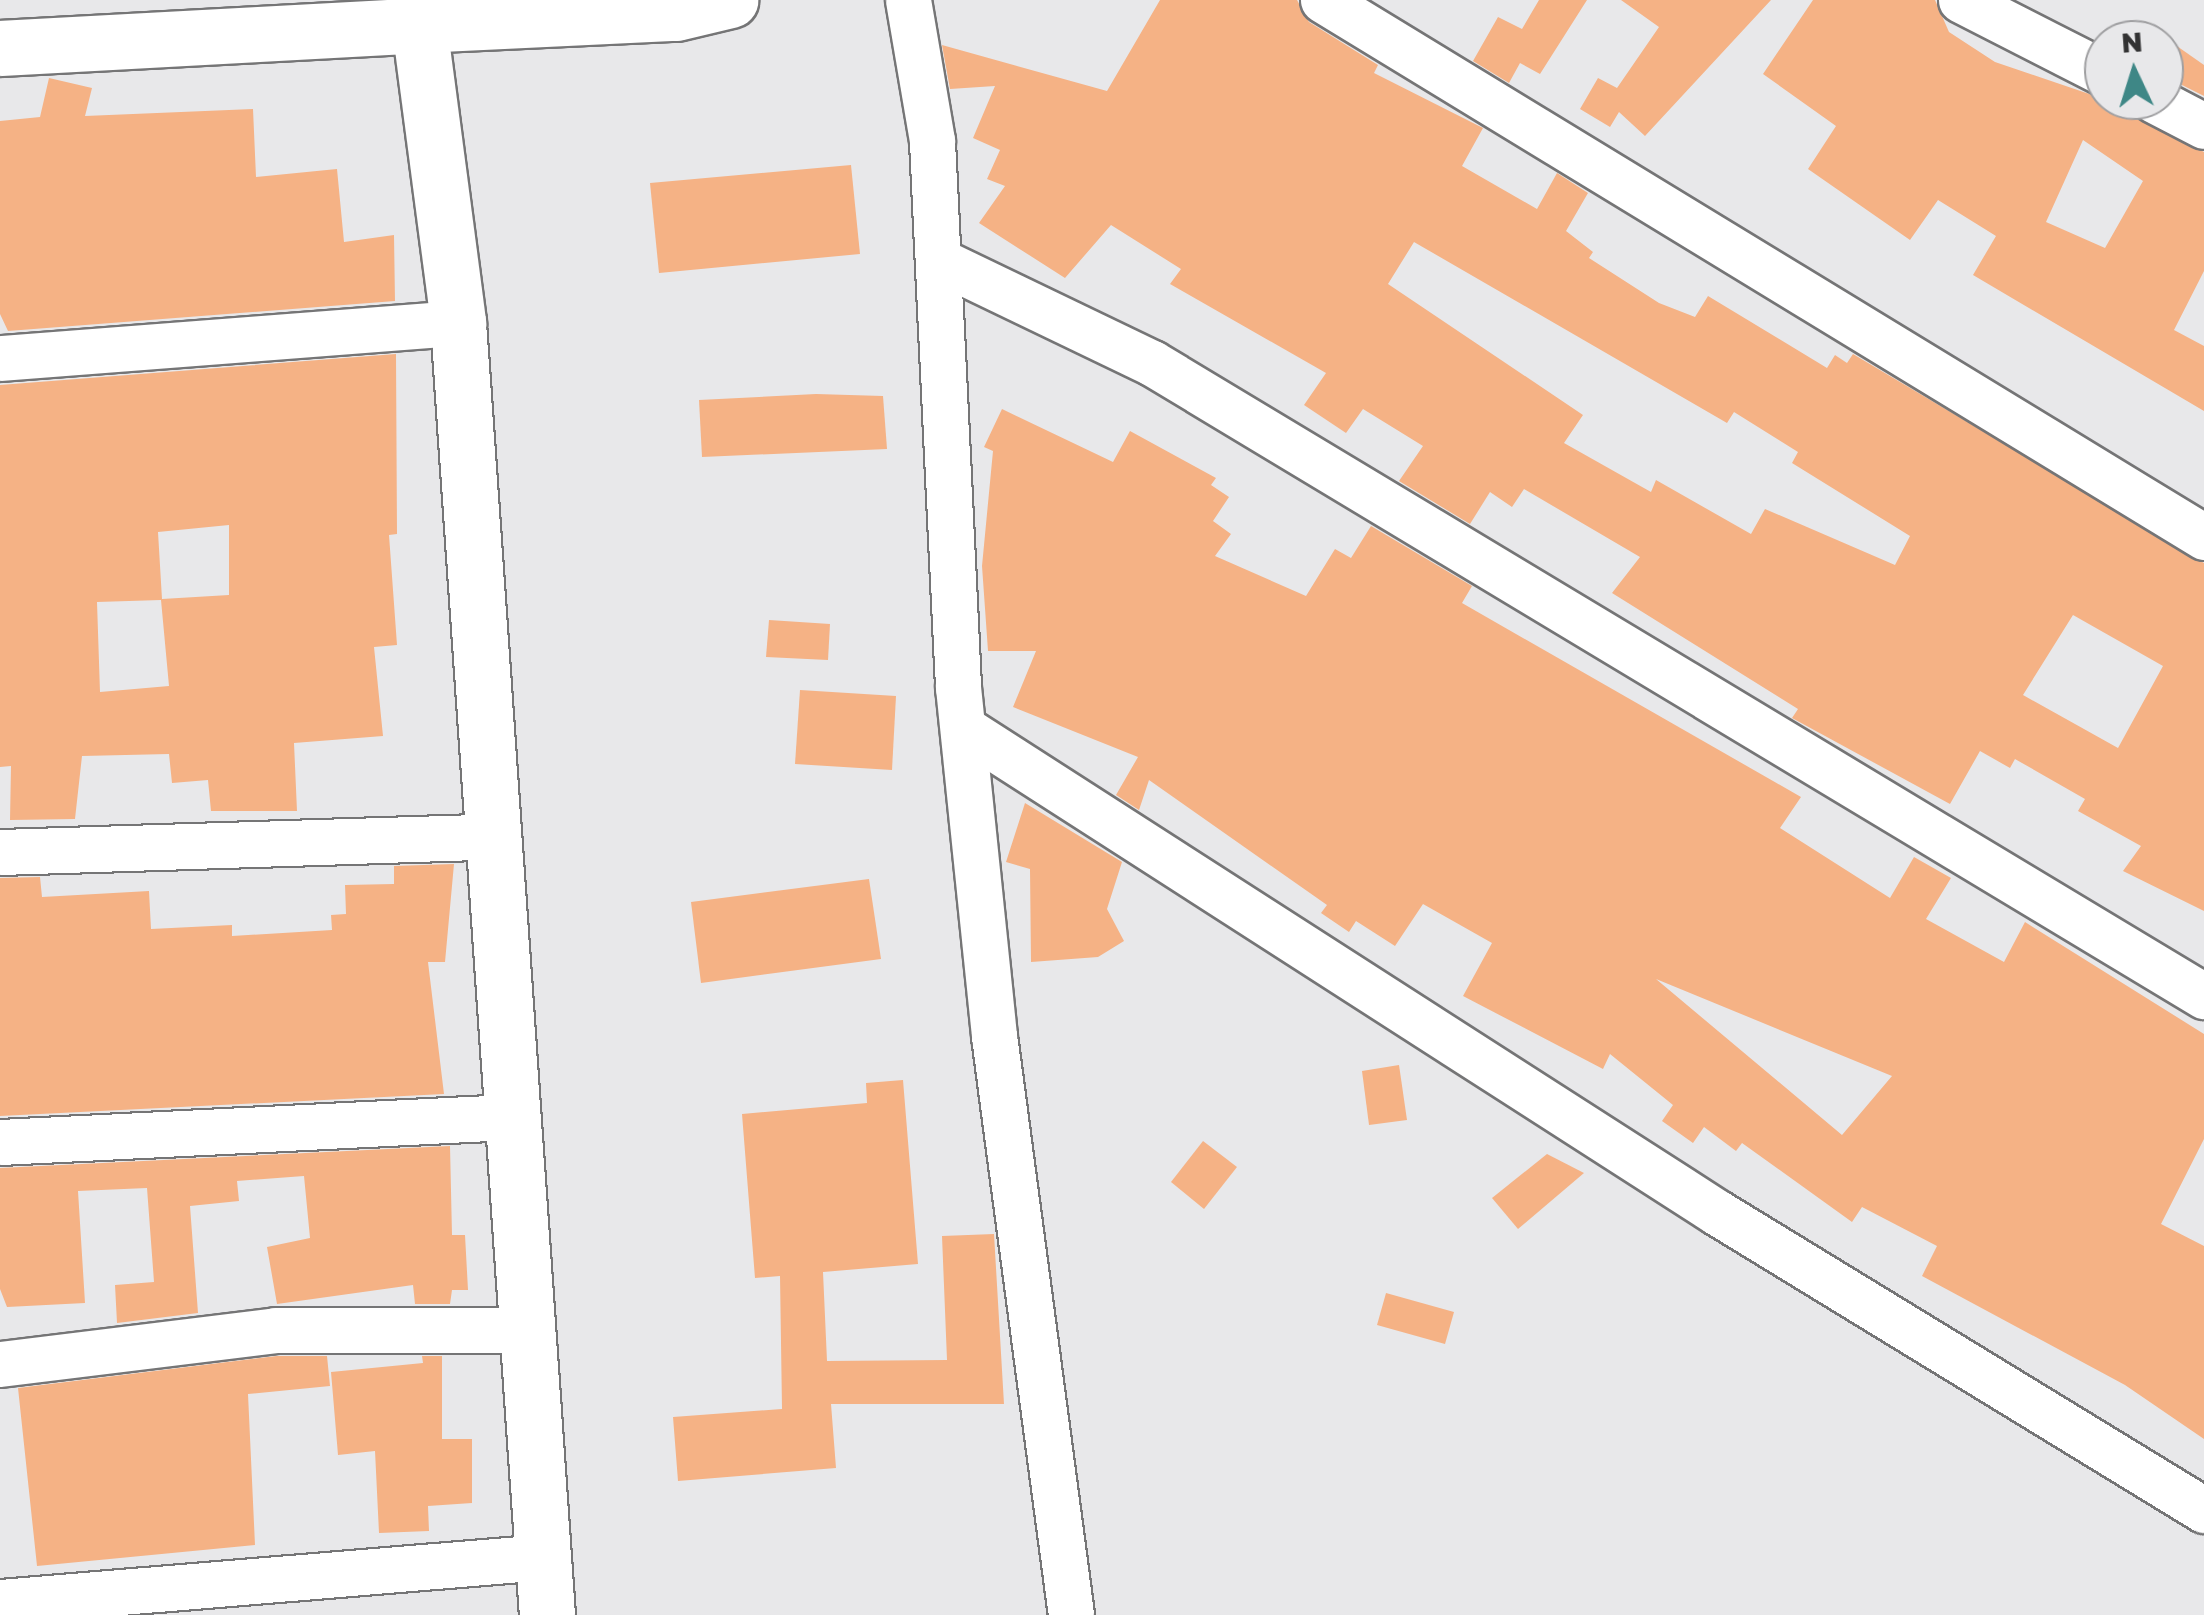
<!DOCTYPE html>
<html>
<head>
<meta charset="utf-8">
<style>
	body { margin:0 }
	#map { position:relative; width:2204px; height:1615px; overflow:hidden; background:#e8e8ea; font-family:"Golos Text",sans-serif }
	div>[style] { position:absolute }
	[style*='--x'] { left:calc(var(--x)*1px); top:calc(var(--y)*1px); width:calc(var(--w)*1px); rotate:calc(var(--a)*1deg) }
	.building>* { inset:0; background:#f5b285 }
	.roads { filter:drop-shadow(2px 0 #757576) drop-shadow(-2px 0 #757576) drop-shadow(0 2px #757576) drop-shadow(0 -2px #757576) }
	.street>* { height:45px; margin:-22.5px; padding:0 22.5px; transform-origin:22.5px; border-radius:22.5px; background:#fff }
	.secondary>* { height:55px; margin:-27.5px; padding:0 27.5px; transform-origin:27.5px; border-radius:27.5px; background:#fff }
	span { translate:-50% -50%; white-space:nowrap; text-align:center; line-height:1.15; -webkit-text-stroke:9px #e8e8ea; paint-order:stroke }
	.north { position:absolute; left:2084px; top:20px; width:100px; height:100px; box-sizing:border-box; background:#e8e8ea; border:2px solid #9f9fa1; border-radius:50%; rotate:356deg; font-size:28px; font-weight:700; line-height:40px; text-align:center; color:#323233 }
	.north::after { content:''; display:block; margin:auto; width:35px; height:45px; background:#3e8786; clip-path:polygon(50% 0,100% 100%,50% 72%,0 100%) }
</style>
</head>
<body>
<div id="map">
	<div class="building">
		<div style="clip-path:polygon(evenodd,1160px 0,1297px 0,1309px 22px,1378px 65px,1374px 73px,1483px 128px,1462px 166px,1537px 209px,1557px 173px,1588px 193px,1566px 231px,1593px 252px,1589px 258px,1659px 303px,1695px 317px,1708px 296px,1827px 368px,1835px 355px,1847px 363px,1853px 354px,2204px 563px,2204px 911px,2123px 871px,2141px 846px,2078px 811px,2085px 799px,2015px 759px,2010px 768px,1980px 751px,1950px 804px,1792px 718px,1798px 709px,1612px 593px,1640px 557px,1524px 489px,1512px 507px,1490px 492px,1470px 524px,1399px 481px,1423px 446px,1363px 409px,1346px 433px,1304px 405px,1326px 373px,1170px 284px,1181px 269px,1111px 225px,1065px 278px,979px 223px,1005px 186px,987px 179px,1000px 150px,973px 138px,995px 86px,950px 89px,942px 45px,1107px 91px,1160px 0,1414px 242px,1727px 423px,1734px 412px,1798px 452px,1792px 463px,1910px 536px,1895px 565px,1765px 509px,1751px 534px,1656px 480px,1651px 492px,1564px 443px,1583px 415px,1388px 284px,1414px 242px,1160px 0,2073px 615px,2163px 666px,2118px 748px,2023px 695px,2073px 615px)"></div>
		<div style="clip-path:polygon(1539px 0,1587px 0,1540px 74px,1520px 63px,1509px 83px,1473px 61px,1498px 17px,1522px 29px)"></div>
		<div style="clip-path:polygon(1621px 0,1771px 0,1645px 136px,1619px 112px,1610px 127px,1580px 109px,1598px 78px,1617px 88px,1659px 27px)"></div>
		<div style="clip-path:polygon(evenodd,1813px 0,1935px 0,1949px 32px,1995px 62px,2104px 99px,2204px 152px,2204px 271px,2174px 330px,2204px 346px,2204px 411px,1973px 275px,1996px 236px,1938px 200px,1910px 240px,1808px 169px,1836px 126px,1763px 74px,1813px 0,2083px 140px,2143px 181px,2105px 248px,2046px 222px,2083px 140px)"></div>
		<div style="clip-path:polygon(2164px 37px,2204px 65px,2204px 96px,2164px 76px)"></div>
		<div style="clip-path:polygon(49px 78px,92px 88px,85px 116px,253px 109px,256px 177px,337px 169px,344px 242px,394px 235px,395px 301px,8px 331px,0 314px,0 121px,40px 117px)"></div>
		<div style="clip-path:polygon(851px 165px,860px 254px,659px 273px,650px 183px)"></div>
		<div style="clip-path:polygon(evenodd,396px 354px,397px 534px,389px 535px,397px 645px,374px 647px,383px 736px,294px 743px,297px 811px,211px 811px,208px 780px,172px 783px,169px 754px,82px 756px,75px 819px,10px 820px,11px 766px,0 767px,0 385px,396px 354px,229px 525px,229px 595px,162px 599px,158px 532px,229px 525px,396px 354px,161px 600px,169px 686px,100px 692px,97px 602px,161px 600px)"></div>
		<div style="clip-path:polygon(816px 394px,883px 396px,887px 449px,702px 457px,699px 400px)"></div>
		<div style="clip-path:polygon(evenodd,1002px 409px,1113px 462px,1130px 431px,1216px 478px,1211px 485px,1229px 497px,1213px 521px,1231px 534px,1215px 556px,1306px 596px,1335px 549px,1351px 558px,1371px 526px,1472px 586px,1462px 603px,1801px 797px,1780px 828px,1890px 898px,1914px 857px,1951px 878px,1926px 919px,2004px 962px,2025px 922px,2204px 1034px,2204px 1139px,2161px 1224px,2204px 1246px,2204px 1439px,2125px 1385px,1922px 1276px,1937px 1246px,1862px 1207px,1852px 1222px,1742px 1143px,1736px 1151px,1704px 1127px,1693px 1143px,1662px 1121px,1673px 1105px,1610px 1054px,1603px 1069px,1463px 996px,1492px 943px,1423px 904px,1395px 946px,1356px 921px,1349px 932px,1321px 913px,1327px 905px,1149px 780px,1139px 810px,1116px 795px,1138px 757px,1013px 707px,1036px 651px,988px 651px,982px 566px,993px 451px,984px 447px,1002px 409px,1656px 979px,1892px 1076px,1842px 1135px,1656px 979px)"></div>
		<div style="clip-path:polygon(769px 620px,830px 624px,828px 660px,766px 657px)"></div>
		<div style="clip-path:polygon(800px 690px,896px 696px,892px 770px,795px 764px)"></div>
		<div style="clip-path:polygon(1025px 803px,1122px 862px,1107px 909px,1124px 941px,1098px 957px,1031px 962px,1030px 869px,1006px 862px)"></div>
		<div style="clip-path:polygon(454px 864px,445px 962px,428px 962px,444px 1094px,0 1116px,0 878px,40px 877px,42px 897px,149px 891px,151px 929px,232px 925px,232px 936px,332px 930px,331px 915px,346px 914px,345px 885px,394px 884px,394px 866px)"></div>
		<div style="clip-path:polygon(869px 879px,881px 959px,701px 983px,691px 902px)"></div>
		<div style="clip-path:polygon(1399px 1065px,1407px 1120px,1369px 1125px,1362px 1071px)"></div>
		<div style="clip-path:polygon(903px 1080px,918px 1264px,823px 1272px,827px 1361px,947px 1360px,942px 1236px,994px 1234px,1004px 1404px,831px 1404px,836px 1468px,678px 1481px,673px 1417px,782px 1409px,780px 1276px,755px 1278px,742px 1114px,867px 1103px,866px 1083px)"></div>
		<div style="clip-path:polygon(1203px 1141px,1237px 1167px,1204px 1209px,1171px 1182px)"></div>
		<div style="clip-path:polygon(450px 1146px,452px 1235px,465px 1235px,468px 1290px,452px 1290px,450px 1304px,415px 1304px,413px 1285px,277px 1304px,267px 1247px,310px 1238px,304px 1176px,237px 1181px,239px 1201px,190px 1206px,198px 1313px,117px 1323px,115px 1285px,154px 1282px,147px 1188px,78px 1191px,85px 1303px,7px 1307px,0 1289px,0 1168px)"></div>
		<div style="clip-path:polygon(1547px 1154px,1584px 1173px,1518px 1229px,1492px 1198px)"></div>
		<div style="clip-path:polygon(1386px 1293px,1454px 1312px,1445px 1344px,1377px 1325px)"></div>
		<div style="clip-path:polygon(277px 1356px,327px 1356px,330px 1386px,248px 1394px,255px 1545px,37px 1566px,18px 1388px)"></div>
		<div style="clip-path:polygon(422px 1356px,442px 1356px,442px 1439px,472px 1439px,472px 1503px,428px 1506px,429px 1531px,379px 1533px,375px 1451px,338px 1455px,331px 1372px,423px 1363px)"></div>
	</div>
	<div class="roads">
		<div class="street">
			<div style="--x:908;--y:0;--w:143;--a:80.3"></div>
			<div style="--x:932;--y:141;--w:547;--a:87.27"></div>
			<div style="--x:958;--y:687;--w:351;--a:84.1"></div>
			<div style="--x:994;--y:1036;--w:584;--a:82.42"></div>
			<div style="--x:1323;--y:0;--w:1032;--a:31.36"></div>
			<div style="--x:1961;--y:0;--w:161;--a:27"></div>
			<div style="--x:2154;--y:100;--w:56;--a:27.5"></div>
			<div style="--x:942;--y:262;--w:233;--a:25.7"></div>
			<div style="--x:1152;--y:363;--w:1228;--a:31.04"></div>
			<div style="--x:0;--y:358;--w:459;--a:-4.4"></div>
			<div style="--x:963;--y:728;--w:897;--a:32.72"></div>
			<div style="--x:1718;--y:1213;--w:570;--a:31.43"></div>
			<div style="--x:0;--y:852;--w:496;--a:-1.8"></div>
			<div style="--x:0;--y:1142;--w:510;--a:-2.81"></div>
			<div style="--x:0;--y:1364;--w:277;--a:-7"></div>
			<div style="--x:275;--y:1330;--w:251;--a:0"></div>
			<div style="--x:0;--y:1602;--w:546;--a:-4.73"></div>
		</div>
		<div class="secondary">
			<div style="--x:419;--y:25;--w:257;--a:-2.7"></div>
			<div style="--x:676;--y:13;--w:56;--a:-13.5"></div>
			<div style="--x:0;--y:48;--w:420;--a:-3.1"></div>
			<div style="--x:419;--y:25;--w:301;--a:82.5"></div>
			<div style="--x:458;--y:323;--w:1295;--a:86.06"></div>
		</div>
	</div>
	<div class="north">N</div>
</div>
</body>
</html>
